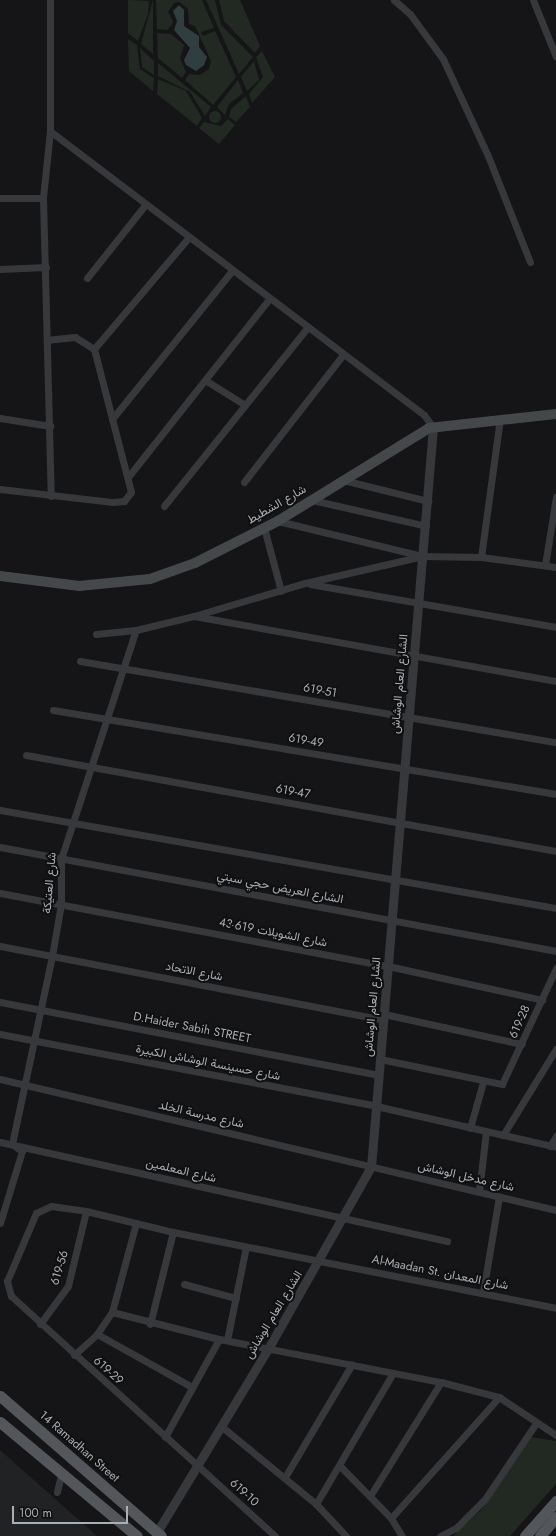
<!DOCTYPE html>
<html>
<head>
<meta charset="utf-8">
<style>
	body { margin:0 }
	#map { position:relative; width:556px; height:1536px; overflow:hidden; background:#151517; font-family:Jost,Vazirmatn,sans-serif }
	div>[style] { position:absolute }
	[style*='--x'] { left:calc(var(--x)*1px); top:calc(var(--y)*1px); width:calc(var(--w)*1px); rotate:calc(var(--a)*1deg) }
	.built>* { inset:0; background:#212223 }
	.green>* { inset:0; background:#222922 }
	.round { border-radius:50% }
	.water>* { inset:0; background:#313e40 }
	.minor>* { height:7px; margin:-3.5px; padding:0 3.5px; transform-origin:3.5px; border-radius:3.5px; background:#36383b }
	.tertiary>* { height:9px; margin:-4.5px; padding:0 4.5px; transform-origin:4.5px; border-radius:4.5px; background:#36383b }
	.secondary>* { height:10px; margin:-5px; padding:0 5px; transform-origin:5px; border-radius:5px; background:#45484b }
	.primary>* { height:11px; margin:-5.5px; padding:0 5.5px; transform-origin:5.5px; border-radius:5.5px; background:#53565a }
	span { translate:-50% -50%; white-space:nowrap; text-align:center; line-height:1.15; -webkit-text-stroke:4px #101011; paint-order:stroke }
	.street-label { font-size:12px; color:#a8afb5 }
	.scale { position:absolute; left:12px; top:1506px; width:116px; height:18px; box-sizing:border-box; border:2px solid #a8afb5; border-top:0; padding-left:5px; font-size:12px; line-height:14px; white-space:nowrap; color:#a8afb5; -webkit-text-stroke:3px #101011; paint-order:stroke }
</style>
</head>
<body>
<div id="map">
	<div class="built">
		<div style="clip-path:polygon(0 1450px,97px 1536px,0 1536px)"></div>
	</div>
	<div class="green">
		<div style="clip-path:polygon(128px 0,149px 1px,148px 14px,138px 41px,128px 33px)"></div>
		<div style="clip-path:polygon(153px 0,153px 54px,141px 44px)"></div>
		<div style="clip-path:polygon(156px 0,202px 0,214px 28px,201px 32px,203px 36px,215px 31px,236px 77px,213px 105px,185px 80px,189px 74px,200px 75px,209px 69px,211px 61px,195px 26px,189px 24px,188px 9px,179px 2px,174px 3px,168px 12px,173px 21px,171px 26px,167px 30px,157px 29px)"></div>
		<div style="clip-path:polygon(206px 0,215px 0,221px 25px,253px 57px,239px 74px)"></div>
		<div style="clip-path:polygon(219px 0,240px 0,260px 46px,255px 53px,224px 21px)"></div>
		<div style="clip-path:polygon(157px 33px,171px 34px,184px 45px,180px 58px,186px 72px,182px 78px,158px 58px)"></div>
		<div style="clip-path:polygon(128px 39px,137px 45px,140px 69px,154px 78px,153px 91px,129px 71px)"></div>
		<div style="clip-path:polygon(140px 48px,154px 61px,154px 75px,142px 67px)"></div>
		<div style="clip-path:polygon(262px 51px,275px 77px,252px 103px,249px 94px,263px 77px,256px 57px)"></div>
		<div style="clip-path:polygon(254px 61px,259px 80px,247px 91px,241px 77px)"></div>
		<div style="clip-path:polygon(158px 63px,211px 107px,205px 116px,190px 92px,158px 76px)"></div>
		<div style="clip-path:polygon(158px 79px,186px 91px,202px 118px,197px 126px,157px 94px)"></div>
		<div style="clip-path:polygon(238px 80px,243px 93px,229px 104px,225px 115px,217px 107px)"></div>
		<div style="clip-path:polygon(246px 96px,250px 107px,236px 122px,229px 117px,231px 109px)"></div>
		<div class="round" style="left:209px;top:111px;width:12px;height:12px"></div>
		<div style="clip-path:polygon(228px 119px,235px 125px,219px 144px,199px 128px,204px 122px,221px 126px)"></div>
		<div style="clip-path:polygon(531px 1437px,556px 1441px,556px 1484px,510px 1536px,453px 1536px,482px 1509px)"></div>
	</div>
	<div class="water">
		<div style="clip-path:polygon(179px 5px,184px 10px,184px 26px,199px 36px,199px 47px,207px 57px,204px 65px,196px 71px,186px 65px,184px 60px,190px 48px,174px 30px,177px 21px,173px 11px)"></div>
	</div>
	<div class="minor">
		<div style="--x:50;--y:0;--w:131;--a:90"></div>
		<div style="--x:50;--y:131;--w:67;--a:96"></div>
		<div style="--x:43;--y:198;--w:298;--a:88.5"></div>
		<div style="--x:394;--y:0;--w:21;--a:41"></div>
		<div style="--x:410;--y:14;--w:56;--a:53.7"></div>
		<div style="--x:443;--y:59;--w:107;--a:65.1"></div>
		<div style="--x:488;--y:156;--w:114;--a:68.4"></div>
		<div style="--x:533;--y:0;--w:61;--a:68"></div>
		<div style="--x:50;--y:131;--w:470;--a:37.2"></div>
		<div style="--x:424;--y:415;--w:15;--a:53"></div>
		<div style="--x:0;--y:198;--w:43;--a:0"></div>
		<div style="--x:0;--y:269;--w:46;--a:-2.5"></div>
		<div style="--x:87;--y:278;--w:93;--a:-51.5"></div>
		<div style="--x:94;--y:349;--w:145;--a:-49.7"></div>
		<div style="--x:205;--y:380;--w:47;--a:32"></div>
		<div style="--x:0;--y:418;--w:51;--a:9.1"></div>
		<div style="--x:112;--y:419;--w:191;--a:-51"></div>
		<div style="--x:128;--y:477;--w:227;--a:-51.6"></div>
		<div style="--x:343;--y:480;--w:88;--a:13.9"></div>
		<div style="--x:244;--y:482;--w:161;--a:-52.1"></div>
		<div style="--x:0;--y:489;--w:114;--a:6.6"></div>
		<div style="--x:113;--y:502;--w:11;--a:-5"></div>
		<div style="--x:124;--y:501;--w:11;--a:-52"></div>
		<div style="--x:131;--y:492;--w:148;--a:-104.5"></div>
		<div style="--x:94;--y:349;--w:22;--a:-148"></div>
		<div style="--x:75;--y:337;--w:27;--a:174"></div>
		<div style="--x:312;--y:500;--w:117;--a:12.8"></div>
		<div style="--x:164;--y:506;--w:228;--a:-51.2"></div>
		<div style="--x:278;--y:521;--w:149;--a:13.6"></div>
		<div style="--x:423;--y:556;--w:58;--a:1"></div>
		<div style="--x:481;--y:557;--w:76;--a:7.6"></div>
		<div style="--x:264;--y:528;--w:65;--a:74.9"></div>
		<div style="--x:481;--y:557;--w:139;--a:-82.2"></div>
		<div style="--x:545;--y:565;--w:69;--a:-80.8"></div>
		<div style="--x:310;--y:584;--w:250;--a:9.9"></div>
		<div style="--x:194;--y:616;--w:368;--a:10.2"></div>
		<div style="--x:96;--y:634;--w:40;--a:-5.7"></div>
		<div style="--x:136;--y:630;--w:60;--a:-13.6"></div>
		<div style="--x:194;--y:616;--w:116;--a:-16.6"></div>
		<div style="--x:305;--y:583;--w:121;--a:-12.9"></div>
		<div style="--x:80;--y:661;--w:483;--a:9.7"></div>
		<div style="--x:53;--y:710;--w:510;--a:9.48"></div>
		<div style="--x:26;--y:755;--w:539;--a:10.27"></div>
		<div style="--x:0;--y:810;--w:565;--a:10"></div>
		<div style="--x:0;--y:847;--w:566;--a:10.59"></div>
		<div style="--x:0;--y:893;--w:395;--a:10.7"></div>
		<div style="--x:388;--y:966;--w:158;--a:12.4"></div>
		<div style="--x:0;--y:946;--w:391;--a:10.9"></div>
		<div style="--x:0;--y:1002;--w:386;--a:10.9"></div>
		<div style="--x:384;--y:1014;--w:141;--a:12.3"></div>
		<div style="--x:0;--y:1034;--w:383;--a:10.8"></div>
		<div style="--x:376;--y:1106;--w:185;--a:12.8"></div>
		<div style="--x:380;--y:1059;--w:125;--a:11.6"></div>
		<div style="--x:502;--y:1084;--w:128;--a:-65"></div>
		<div style="--x:0;--y:1079;--w:571;--a:13.26"></div>
		<div style="--x:470;--y:1128;--w:48;--a:-74.2"></div>
		<div style="--x:503;--y:1135;--w:101;--a:-58.4"></div>
		<div style="--x:0;--y:1142;--w:458;--a:12.5"></div>
		<div style="--x:12;--y:1144;--w:192;--a:-78"></div>
		<div style="--x:52;--y:956;--w:53;--a:-80.2"></div>
		<div style="--x:61;--y:904;--w:45;--a:-90"></div>
		<div style="--x:61;--y:859;--w:241;--a:-71.9"></div>
		<div style="--x:550;--y:1146;--w:12;--a:-59"></div>
		<div style="--x:479;--y:1191;--w:60;--a:-83.3"></div>
		<div style="--x:0;--y:1223;--w:75;--a:-73"></div>
		<div style="--x:22;--y:1151;--w:7;--a:-146"></div>
		<div style="--x:184;--y:1284;--w:54;--a:15.1"></div>
		<div style="--x:483;--y:1292;--w:97;--a:-80.5"></div>
		<div style="--x:112;--y:1312;--w:110;--a:14.2"></div>
		<div style="--x:219;--y:1339;--w:226;--a:11"></div>
		<div style="--x:441;--y:1382;--w:60;--a:14.5"></div>
		<div style="--x:499;--y:1397;--w:69;--a:33.7"></div>
		<div style="--x:40;--y:1324;--w:47;--a:-53.6"></div>
		<div style="--x:68;--y:1286;--w:77;--a:-76.5"></div>
		<div style="--x:150;--y:1324;--w:95;--a:-76"></div>
		<div style="--x:97;--y:1334;--w:109;--a:29.2"></div>
		<div style="--x:227;--y:1340;--w:95;--a:-78.5"></div>
		<div style="--x:74;--y:1355;--w:31;--a:-42"></div>
		<div style="--x:97;--y:1334;--w:27;--a:-56"></div>
		<div style="--x:112;--y:1312;--w:92;--a:-74.9"></div>
		<div style="--x:221;--y:1426;--w:123;--a:39.4"></div>
		<div style="--x:316;--y:1504;--w:44;--a:46.8"></div>
		<div style="--x:165;--y:1437;--w:112;--a:-61.1"></div>
		<div style="--x:340;--y:1466;--w:73;--a:45.6"></div>
		<div style="--x:391;--y:1518;--w:21;--a:59"></div>
		<div style="--x:285;--y:1477;--w:131;--a:-59.3"></div>
		<div style="--x:57;--y:1492;--w:18;--a:-77"></div>
		<div style="--x:370;--y:1496;--w:134;--a:-58.1"></div>
		<div style="--x:316;--y:1504;--w:152;--a:-59.6"></div>
		<div style="--x:391;--y:1518;--w:162;--a:-48.2"></div>
		<div style="--x:275;--y:1536;--w:357;--a:-137.7"></div>
		<div style="--x:11;--y:1296;--w:16;--a:-105"></div>
		<div style="--x:7;--y:1281;--w:74;--a:-66.9"></div>
		<div style="--x:36;--y:1213;--w:17;--a:-25"></div>
		<div style="--x:51;--y:1206;--w:35;--a:8"></div>
		<div style="--x:86;--y:1211;--w:89;--a:13.6"></div>
		<div style="--x:173;--y:1232;--w:390;--a:11.2"></div>
		<div style="--x:440;--y:1536;--w:18;--a:-27"></div>
		<div style="--x:456;--y:1528;--w:41;--a:-45"></div>
		<div style="--x:485;--y:1499;--w:92;--a:-56.1"></div>
	</div>
	<div class="tertiary">
		<div style="--x:157;--y:1532;--w:216;--a:-58.8"></div>
		<div style="--x:269;--y:1347;--w:207;--a:-60.5"></div>
		<div style="--x:371;--y:1167;--w:743;--a:-85.21"></div>
	</div>
	<div class="secondary">
		<div style="--x:0;--y:576;--w:80;--a:7.2"></div>
		<div style="--x:79;--y:586;--w:71;--a:-5.6"></div>
		<div style="--x:150;--y:579;--w:48;--a:-19.6"></div>
		<div style="--x:195;--y:563;--w:93;--a:-26.8"></div>
		<div style="--x:278;--y:521;--w:177;--a:-31.6"></div>
		<div style="--x:429;--y:428;--w:128;--a:-6.3"></div>
	</div>
	<div class="primary">
		<div style="--x:0;--y:1396;--w:213;--a:41"></div>
		<div style="--x:0;--y:1422;--w:178;--a:39.8"></div>
		<div style="--x:525;--y:1536;--w:47;--a:-48.5"></div>
		<div style="--x:540;--y:1536;--w:25;--a:-50"></div>
	</div>
	<div class="street-label">
		<span style="left:277px;top:505px;rotate:-30deg">شارع الشطيط</span>
		<span style="left:400px;top:684px;rotate:-85deg">الشارع العام الوشاش</span>
		<span style="left:320px;top:691px;rotate:10deg">619-51</span>
		<span style="left:306px;top:741px;rotate:9deg">619-49</span>
		<span style="left:293px;top:792px;rotate:10deg">619-47</span>
		<span style="left:50px;top:883px;rotate:-85deg">شارع العتيکة</span>
		<span style="left:280px;top:888px;rotate:11deg">الشارع العريض حجي سبتي</span>
		<span style="left:273px;top:933px;rotate:11deg">شارع الشويلات 619-43</span>
		<span style="left:194px;top:972px;rotate:11deg">شارع الاتحاد</span>
		<span style="left:373px;top:1007px;rotate:-85deg">الشارع العام الوشاش</span>
		<span style="left:520px;top:1022px;rotate:-66deg">619-28</span>
		<span style="left:192px;top:1028px;rotate:11deg">D.Haider Sabih STREET</span>
		<span style="left:208px;top:1063px;rotate:11deg">شارع حسينسة الوشاش الكبيرة</span>
		<span style="left:201px;top:1115px;rotate:13deg">شارع مدرسة الخلد</span>
		<span style="left:181px;top:1171px;rotate:13deg">شارع المعلمين</span>
		<span style="left:466px;top:1177px;rotate:13deg">شارع مدخل الوشاش</span>
		<span style="left:60px;top:1268px;rotate:-73deg">619-56</span>
		<span style="left:440px;top:1273px;rotate:11deg">Al-Maadan St. شارع المعدان</span>
		<span style="left:274px;top:1315px;rotate:-59deg">الشارع العام الوشاش</span>
		<span style="left:108px;top:1371px;rotate:42deg">619-29</span>
		<span style="left:79px;top:1447px;rotate:41deg">14 Ramadhan Street</span>
		<span style="left:244px;top:1493px;rotate:42deg">619-10</span>
	</div>
	<div class="scale">100 m</div>
</div>
</body>
</html>
